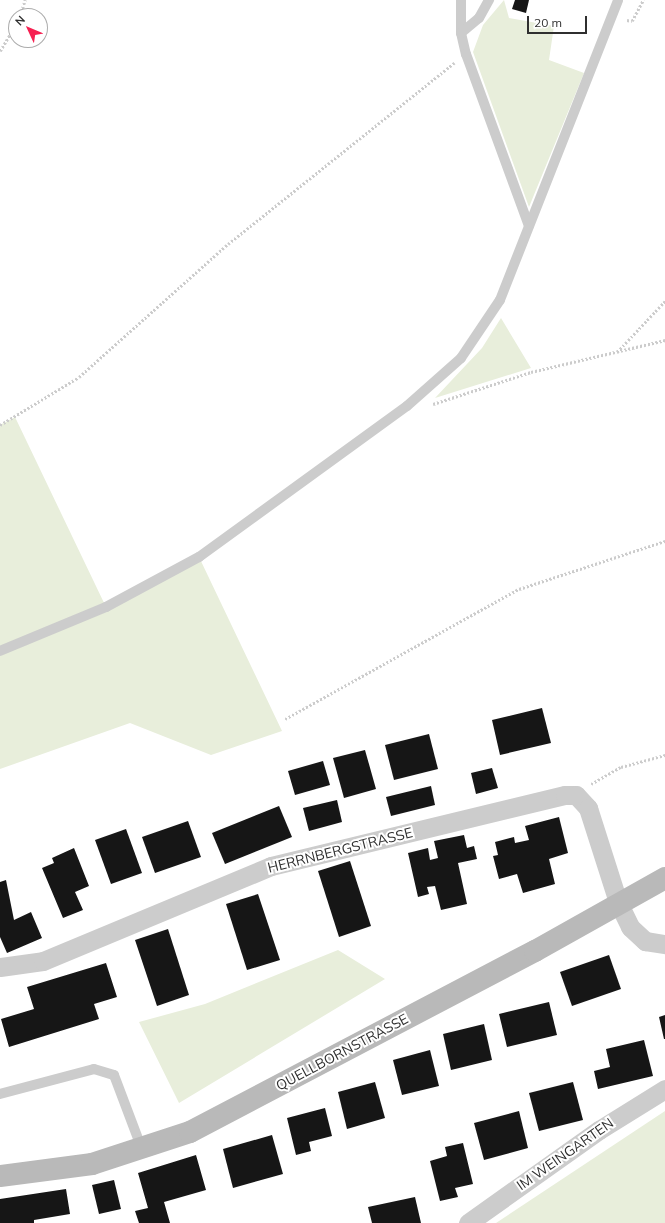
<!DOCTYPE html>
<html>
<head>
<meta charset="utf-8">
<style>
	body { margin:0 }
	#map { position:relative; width:665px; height:1223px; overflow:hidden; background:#fff; font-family:Mulish,sans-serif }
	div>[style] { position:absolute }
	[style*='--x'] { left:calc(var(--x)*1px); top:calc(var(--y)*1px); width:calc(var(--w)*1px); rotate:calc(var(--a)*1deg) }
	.green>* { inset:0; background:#e8eedb }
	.building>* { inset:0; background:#161616 }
	.path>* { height:2.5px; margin-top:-1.25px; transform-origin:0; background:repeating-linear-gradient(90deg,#ccc 0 2px,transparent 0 4px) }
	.lane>* { height:10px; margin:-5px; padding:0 5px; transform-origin:5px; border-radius:5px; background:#ccc }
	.street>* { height:19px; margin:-9.5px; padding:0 9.5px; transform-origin:9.5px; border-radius:9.5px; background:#ccc }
	.secondary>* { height:22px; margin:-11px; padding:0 11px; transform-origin:11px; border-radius:11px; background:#b9b9b9 }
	span { translate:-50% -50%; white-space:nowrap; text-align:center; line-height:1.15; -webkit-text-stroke:4px #fff; paint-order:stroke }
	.street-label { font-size:14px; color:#2f2f2f }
	.north { position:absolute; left:8px; top:8px; width:40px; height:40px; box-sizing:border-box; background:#fff; border:1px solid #acacac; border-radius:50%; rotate:314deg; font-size:11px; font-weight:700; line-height:16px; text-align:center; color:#2f2f2f }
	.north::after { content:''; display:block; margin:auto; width:14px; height:18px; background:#f62051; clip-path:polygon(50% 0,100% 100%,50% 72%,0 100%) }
	.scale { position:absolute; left:527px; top:16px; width:60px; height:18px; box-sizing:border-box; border:2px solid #2f2f2f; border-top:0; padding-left:5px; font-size:12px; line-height:14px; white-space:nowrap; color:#2f2f2f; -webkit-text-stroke:3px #fff; paint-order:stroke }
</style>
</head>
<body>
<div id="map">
	<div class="green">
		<div style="clip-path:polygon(504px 0,509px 18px,554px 26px,549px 60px,584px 73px,529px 207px,473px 52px,483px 25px)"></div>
		<div style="clip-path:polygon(501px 318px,531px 368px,435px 398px,482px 348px)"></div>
		<div style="clip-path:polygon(15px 417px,106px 607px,199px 557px,282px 731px,211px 755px,130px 723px,0 769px,0 425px)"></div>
		<div style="clip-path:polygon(338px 950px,385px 979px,179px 1103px,139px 1022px,205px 1004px)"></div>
		<div style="clip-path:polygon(665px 1111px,665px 1223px,496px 1223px)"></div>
	</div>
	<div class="building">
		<div style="clip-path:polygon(515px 0,529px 0,526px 13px,512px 9px)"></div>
		<div style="clip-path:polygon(542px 708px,551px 743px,500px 755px,492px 720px)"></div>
		<div style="clip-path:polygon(429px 734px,438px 769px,394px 780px,385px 745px)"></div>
		<div style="clip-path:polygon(365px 750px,376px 789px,344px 798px,333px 758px)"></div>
		<div style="clip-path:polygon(323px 761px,330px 785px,295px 795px,288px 771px)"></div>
		<div style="clip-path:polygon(492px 768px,498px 788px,476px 794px,471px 773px)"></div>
		<div style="clip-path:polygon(431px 786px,435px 805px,391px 816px,386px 797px)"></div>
		<div style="clip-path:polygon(337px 800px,342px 822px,309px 831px,303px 808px)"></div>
		<div style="clip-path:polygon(279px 806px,292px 837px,225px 864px,212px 833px)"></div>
		<div style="clip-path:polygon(559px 817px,568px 853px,549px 859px,555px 884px,523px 893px,517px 874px,499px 879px,493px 856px,498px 855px,495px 842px,514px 837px,515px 843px,529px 840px,525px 826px)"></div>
		<div style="clip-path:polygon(188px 821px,201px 857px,155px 873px,142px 837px)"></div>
		<div style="clip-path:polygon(126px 829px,142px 873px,111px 884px,95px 840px)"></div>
		<div style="clip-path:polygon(464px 835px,467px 848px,474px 846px,477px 859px,458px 863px,467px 904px,441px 910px,435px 886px,427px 887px,429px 894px,418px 897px,408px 853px,428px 848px,430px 860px,438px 858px,434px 841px)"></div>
		<div style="clip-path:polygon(74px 848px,89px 886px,75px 892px,83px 910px,63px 918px,42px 868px,54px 863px,52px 858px)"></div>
		<div style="clip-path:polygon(350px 861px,371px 926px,339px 937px,318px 871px)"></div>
		<div style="clip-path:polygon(6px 880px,14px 920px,31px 912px,42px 938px,7px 953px,0 937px,0 882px)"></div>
		<div style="clip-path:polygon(258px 894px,280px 960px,247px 970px,226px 904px)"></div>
		<div style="clip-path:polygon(168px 929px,189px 995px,157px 1006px,135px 940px)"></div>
		<div style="clip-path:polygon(609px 955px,621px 989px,572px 1006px,560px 972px)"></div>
		<div style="clip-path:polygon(106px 963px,117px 997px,94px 1004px,99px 1019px,9px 1047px,1px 1019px,34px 1009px,27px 987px)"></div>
		<div style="clip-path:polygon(549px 1002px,557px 1035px,507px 1047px,499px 1014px)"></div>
		<div style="clip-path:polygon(665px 1015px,665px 1039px,664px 1039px,659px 1017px)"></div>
		<div style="clip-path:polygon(484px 1024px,492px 1060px,451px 1070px,443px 1034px)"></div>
		<div style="clip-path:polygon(644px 1040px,653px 1076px,598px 1089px,594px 1071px,610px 1067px,606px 1049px)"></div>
		<div style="clip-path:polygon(430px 1050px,439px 1086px,402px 1095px,393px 1060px)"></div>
		<div style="clip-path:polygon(375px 1082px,385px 1118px,347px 1129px,338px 1092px)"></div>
		<div style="clip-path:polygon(573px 1082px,583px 1120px,539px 1131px,529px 1093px)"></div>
		<div style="clip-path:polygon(325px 1108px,332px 1136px,309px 1142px,311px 1151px,296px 1155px,287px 1118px)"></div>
		<div style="clip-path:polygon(519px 1111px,528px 1148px,484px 1160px,474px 1123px)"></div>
		<div style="clip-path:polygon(272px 1135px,283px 1174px,233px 1188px,223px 1149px)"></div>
		<div style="clip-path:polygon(463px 1143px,473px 1184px,455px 1188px,458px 1197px,440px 1201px,430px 1161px,447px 1156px,445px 1147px)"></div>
		<div style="clip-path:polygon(196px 1155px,206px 1190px,164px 1202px,170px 1223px,139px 1223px,135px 1211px,148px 1208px,138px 1173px)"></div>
		<div style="clip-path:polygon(114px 1180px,121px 1209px,99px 1214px,92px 1185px)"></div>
		<div style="clip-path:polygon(66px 1189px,70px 1214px,34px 1220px,34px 1223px,0 1223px,0 1199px)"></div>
		<div style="clip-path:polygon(415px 1197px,421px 1223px,372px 1223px,368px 1207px)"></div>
	</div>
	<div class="path">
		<div style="--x:20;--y:16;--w:17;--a:-73"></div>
		<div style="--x:627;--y:20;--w:5;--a:11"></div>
		<div style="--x:632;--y:21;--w:24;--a:-62"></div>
		<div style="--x:0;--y:51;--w:31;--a:-59"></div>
		<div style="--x:617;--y:352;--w:70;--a:-46.7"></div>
		<div style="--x:433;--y:404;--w:103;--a:-18.1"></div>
		<div style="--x:531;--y:372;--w:138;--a:-13.4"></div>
		<div style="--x:0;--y:425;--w:92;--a:-31.3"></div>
		<div style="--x:79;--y:377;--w:200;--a:-41.8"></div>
		<div style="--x:228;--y:244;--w:290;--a:-38.7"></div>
		<div style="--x:285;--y:719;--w:268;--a:-29.1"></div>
		<div style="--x:519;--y:589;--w:154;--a:-18.2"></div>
		<div style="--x:591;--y:784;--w:34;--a:-30"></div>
		<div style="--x:621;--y:767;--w:46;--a:-15.3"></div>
	</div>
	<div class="lane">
		<div style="--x:461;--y:0;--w:33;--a:90"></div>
		<div style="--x:461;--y:33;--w:22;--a:77"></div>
		<div style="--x:466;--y:54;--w:183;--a:69.9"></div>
		<div style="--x:461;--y:33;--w:23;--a:-40"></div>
		<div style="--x:479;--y:18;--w:21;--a:-61"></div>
		<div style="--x:0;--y:651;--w:115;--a:-22.5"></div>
		<div style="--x:106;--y:607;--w:106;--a:-28.3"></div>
		<div style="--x:199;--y:557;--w:257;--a:-36"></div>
		<div style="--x:407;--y:406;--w:72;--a:-41.6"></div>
		<div style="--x:461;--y:358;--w:70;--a:-56.1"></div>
		<div style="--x:500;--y:300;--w:322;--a:-68.5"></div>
		<div style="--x:0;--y:1094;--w:97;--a:-14.9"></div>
		<div style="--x:94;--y:1069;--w:21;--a:17"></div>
		<div style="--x:114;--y:1075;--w:79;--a:69.3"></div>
	</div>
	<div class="street">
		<div style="--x:0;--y:967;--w:43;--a:-7.9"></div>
		<div style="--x:43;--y:961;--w:247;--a:-22.6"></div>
		<div style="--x:271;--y:866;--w:302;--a:-13.6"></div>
		<div style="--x:565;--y:795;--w:11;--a:0"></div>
		<div style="--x:576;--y:795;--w:18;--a:47"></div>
		<div style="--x:588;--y:808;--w:99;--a:72.3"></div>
		<div style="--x:618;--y:902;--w:28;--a:64"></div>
		<div style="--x:630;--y:927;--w:21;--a:43"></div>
		<div style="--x:645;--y:941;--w:20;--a:9"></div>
		<div style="--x:468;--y:1223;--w:161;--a:-35.4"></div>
		<div style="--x:599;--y:1130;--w:78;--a:-31.8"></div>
	</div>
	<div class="secondary">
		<div style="--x:0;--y:1176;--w:93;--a:-7.4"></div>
		<div style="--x:92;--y:1164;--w:103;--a:-18.1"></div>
		<div style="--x:190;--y:1132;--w:390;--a:-27.7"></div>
		<div style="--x:535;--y:951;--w:149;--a:-29.3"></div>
	</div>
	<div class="street-label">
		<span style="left:340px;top:850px;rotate:-14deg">HERRNBERGSTRASSE</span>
		<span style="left:342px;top:1052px;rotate:-28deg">QUELLBORNSTRASSE</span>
		<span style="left:565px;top:1154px;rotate:-35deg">IM WEINGARTEN</span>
	</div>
	<div class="north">N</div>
	<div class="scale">20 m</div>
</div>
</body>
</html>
